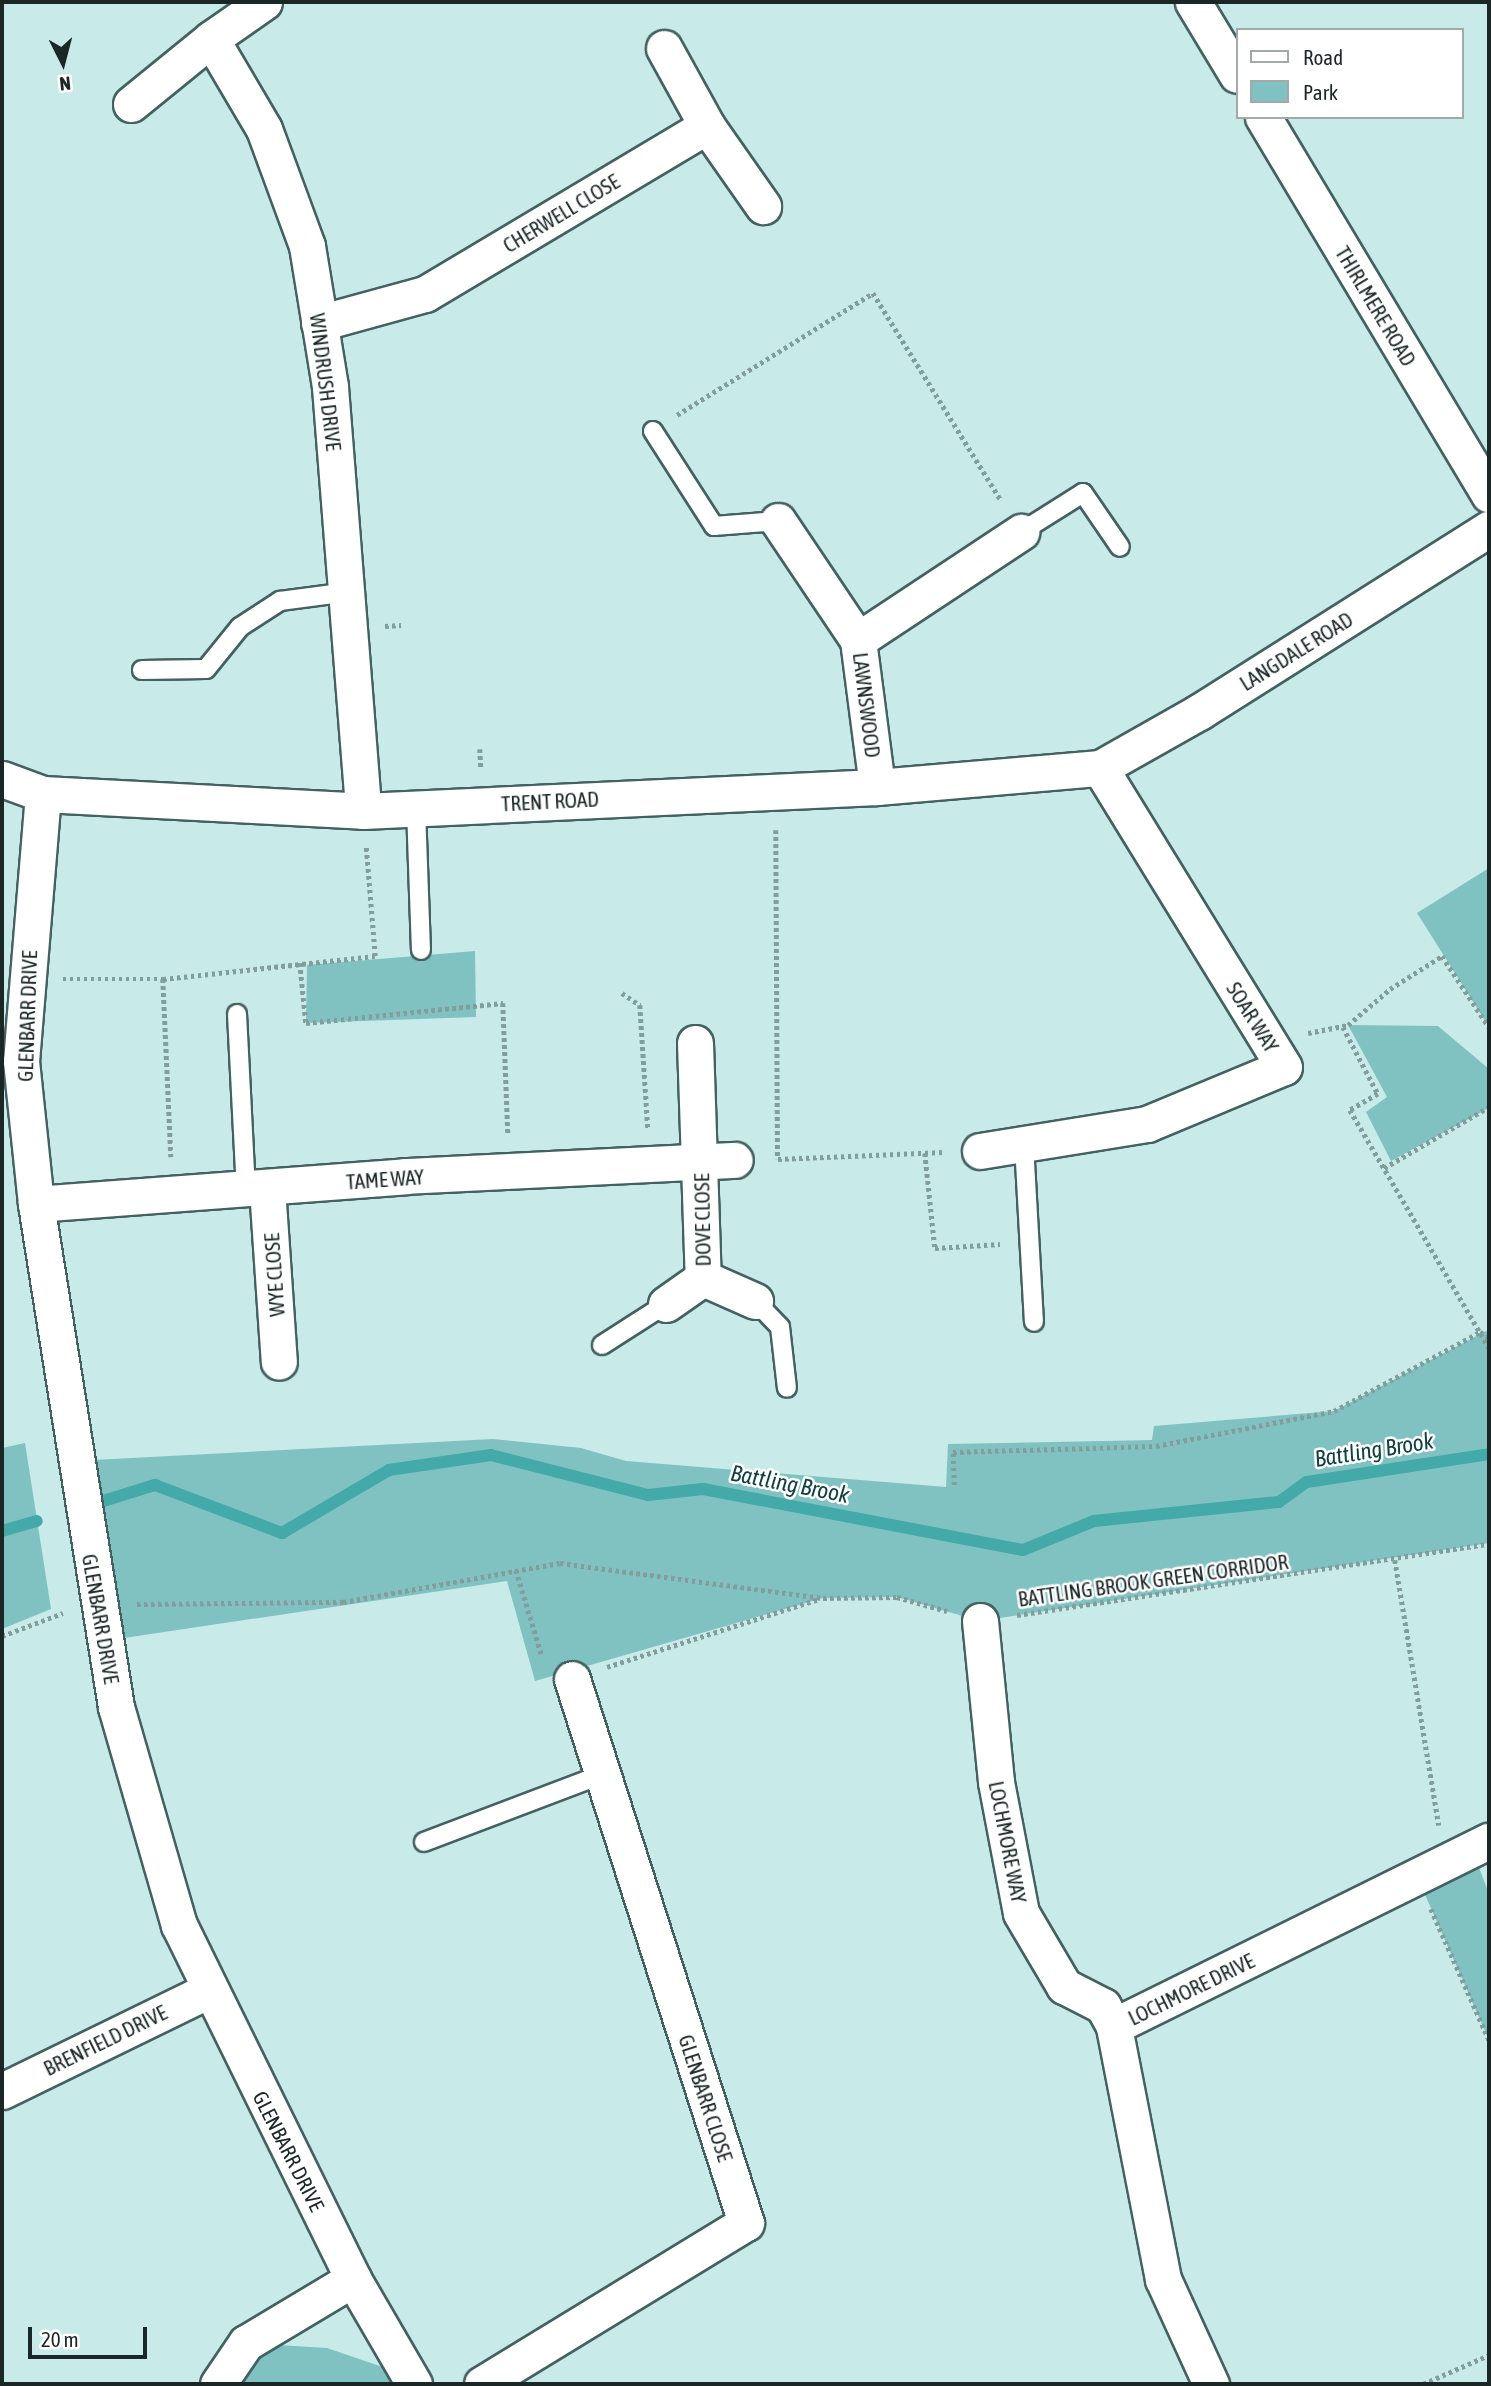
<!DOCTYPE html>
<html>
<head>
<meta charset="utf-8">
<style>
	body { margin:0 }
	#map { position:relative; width:1491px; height:2386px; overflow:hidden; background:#c8eae9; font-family:"Asap Condensed",sans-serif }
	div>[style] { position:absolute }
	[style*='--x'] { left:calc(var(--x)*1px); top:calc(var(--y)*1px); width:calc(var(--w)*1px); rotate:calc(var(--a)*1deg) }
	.green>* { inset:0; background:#80c2c1 }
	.stream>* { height:12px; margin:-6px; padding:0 6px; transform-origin:6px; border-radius:6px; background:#43a9a9 }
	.path>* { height:4.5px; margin-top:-2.25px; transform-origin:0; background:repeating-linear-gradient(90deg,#839d9c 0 3.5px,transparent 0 7px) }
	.roads { filter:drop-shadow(2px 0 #446161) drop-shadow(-2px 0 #446161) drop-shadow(0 2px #446161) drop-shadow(0 -2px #446161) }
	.lane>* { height:18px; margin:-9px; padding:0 9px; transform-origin:9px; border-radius:9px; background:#fff }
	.street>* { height:35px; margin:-17.5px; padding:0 17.5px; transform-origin:17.5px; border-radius:17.5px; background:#fff }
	span { translate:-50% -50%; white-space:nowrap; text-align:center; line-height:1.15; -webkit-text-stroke:5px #fff; paint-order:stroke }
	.street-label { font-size:21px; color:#1a2726 }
	.water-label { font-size:23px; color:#114040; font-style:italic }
	.frame { position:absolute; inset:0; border:4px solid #1a2726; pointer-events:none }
	.legend { position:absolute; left:1236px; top:28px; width:228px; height:91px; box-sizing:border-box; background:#fff; border:2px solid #a3a9a8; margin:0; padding:9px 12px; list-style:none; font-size:21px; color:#1a2726 }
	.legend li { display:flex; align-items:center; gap:14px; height:35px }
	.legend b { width:35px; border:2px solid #a3a9a8 }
	.north { position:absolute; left:28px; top:28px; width:70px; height:70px; -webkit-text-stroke:5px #fff; paint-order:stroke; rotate:174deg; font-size:19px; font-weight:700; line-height:28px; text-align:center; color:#1a2726 }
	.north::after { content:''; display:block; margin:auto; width:24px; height:32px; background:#1a2726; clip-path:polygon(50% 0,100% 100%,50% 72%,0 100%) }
	.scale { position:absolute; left:28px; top:2327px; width:119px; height:32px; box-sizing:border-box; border:4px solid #1a2726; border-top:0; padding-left:9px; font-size:21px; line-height:24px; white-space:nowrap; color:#1a2726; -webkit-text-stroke:5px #fff; paint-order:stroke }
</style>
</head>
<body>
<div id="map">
	<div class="green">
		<div style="clip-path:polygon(1489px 868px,1489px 1027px,1417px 913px)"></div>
		<div style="clip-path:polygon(475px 951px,476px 1017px,306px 1023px,307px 965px)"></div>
		<div style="clip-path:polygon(1348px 1025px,1438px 1026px,1489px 1069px,1489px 1108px,1391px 1161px,1366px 1112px,1387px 1097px)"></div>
		<div style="clip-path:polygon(1486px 1331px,1489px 1333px,1489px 1543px,980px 1621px,897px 1597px,823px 1598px,535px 1681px,507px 1581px,124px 1638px,93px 1460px,493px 1439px,581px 1448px,626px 1461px,946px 1487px,948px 1444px,1152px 1440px,1154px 1426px,1334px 1411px)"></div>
		<div style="clip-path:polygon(25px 1443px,51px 1609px,2px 1629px,2px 1448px)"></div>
		<div style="clip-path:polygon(1472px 1849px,1489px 1894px,1489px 2040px,1419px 1881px)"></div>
		<div style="clip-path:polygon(246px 2343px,327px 2348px,409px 2376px,407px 2384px,220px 2384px)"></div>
	</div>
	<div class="stream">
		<div style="--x:100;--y:1502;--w:58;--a:-17.2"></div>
		<div style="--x:155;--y:1485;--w:136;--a:20.7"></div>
		<div style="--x:282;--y:1533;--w:124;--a:-30.5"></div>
		<div style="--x:389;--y:1470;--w:103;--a:-8.4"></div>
		<div style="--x:491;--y:1455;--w:162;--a:14.3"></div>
		<div style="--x:648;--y:1495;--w:55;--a:-6.2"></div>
		<div style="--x:703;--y:1489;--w:326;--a:10.8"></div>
		<div style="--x:1023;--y:1550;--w:77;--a:-22.2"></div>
		<div style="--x:1094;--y:1521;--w:186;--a:-5.9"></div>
		<div style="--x:1279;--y:1502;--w:34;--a:-36"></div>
		<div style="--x:1307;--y:1482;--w:184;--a:-8.7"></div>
		<div style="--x:2;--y:1531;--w:36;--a:-16"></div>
	</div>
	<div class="path">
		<div style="--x:677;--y:415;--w:231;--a:-31.9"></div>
		<div style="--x:873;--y:293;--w:243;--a:58.3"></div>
		<div style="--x:385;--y:626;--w:16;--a:-4"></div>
		<div style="--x:480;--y:749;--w:20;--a:87"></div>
		<div style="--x:776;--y:830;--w:329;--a:89.7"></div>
		<div style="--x:300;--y:963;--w:60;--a:84.3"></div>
		<div style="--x:306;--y:1023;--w:198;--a:-5.8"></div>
		<div style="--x:503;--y:1003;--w:132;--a:87.8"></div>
		<div style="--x:63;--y:979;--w:100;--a:0"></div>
		<div style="--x:163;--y:979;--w:178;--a:87.4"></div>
		<div style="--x:163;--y:979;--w:213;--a:-6.2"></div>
		<div style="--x:375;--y:956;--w:110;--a:-94.7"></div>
		<div style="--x:622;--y:993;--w:22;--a:34"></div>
		<div style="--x:640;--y:1005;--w:123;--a:86.3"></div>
		<div style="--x:1343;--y:1027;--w:76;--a:62.4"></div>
		<div style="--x:1378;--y:1094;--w:32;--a:150"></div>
		<div style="--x:1350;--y:1110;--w:276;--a:59.7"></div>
		<div style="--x:1308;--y:1033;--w:41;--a:-11.3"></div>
		<div style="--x:1348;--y:1025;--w:55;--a:-40.6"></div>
		<div style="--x:1390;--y:989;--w:62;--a:-32.4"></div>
		<div style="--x:1442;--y:956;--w:85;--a:56.5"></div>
		<div style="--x:925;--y:1153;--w:96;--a:84"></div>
		<div style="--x:935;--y:1248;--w:65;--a:-3.5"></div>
		<div style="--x:778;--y:1159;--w:166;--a:-2.4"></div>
		<div style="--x:1384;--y:1168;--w:121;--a:-30.2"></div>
		<div style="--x:954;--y:1485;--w:33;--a:-92"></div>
		<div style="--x:953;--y:1452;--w:203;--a:-1.7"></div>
		<div style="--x:1156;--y:1446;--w:181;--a:-11.1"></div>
		<div style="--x:1334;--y:1411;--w:166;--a:-28.4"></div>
		<div style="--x:1480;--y:1332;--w:10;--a:29"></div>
		<div style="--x:1395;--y:1560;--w:269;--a:80.6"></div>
		<div style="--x:516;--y:1570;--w:90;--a:73.2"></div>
		<div style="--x:137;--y:1604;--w:206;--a:-0.6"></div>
		<div style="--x:343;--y:1602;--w:220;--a:-10.2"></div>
		<div style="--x:560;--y:1563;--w:265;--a:7.6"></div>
		<div style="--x:823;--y:1598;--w:74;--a:-0.8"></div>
		<div style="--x:897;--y:1597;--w:52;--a:15.6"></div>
		<div style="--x:1017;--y:1615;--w:477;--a:-8.6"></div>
		<div style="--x:2;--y:1636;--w:65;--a:-20.7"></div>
		<div style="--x:607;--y:1667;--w:223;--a:-17.8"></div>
		<div style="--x:1431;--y:1909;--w:143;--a:66.1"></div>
		<div style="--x:1423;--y:2384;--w:72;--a:-23.7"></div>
	</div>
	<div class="roads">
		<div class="lane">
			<div style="--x:653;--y:431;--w:113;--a:57.3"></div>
			<div style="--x:714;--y:526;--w:64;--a:-4.5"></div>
			<div style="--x:1021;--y:532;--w:73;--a:-32.2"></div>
			<div style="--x:1083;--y:493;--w:65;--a:55.6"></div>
			<div style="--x:142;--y:670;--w:64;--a:-0.9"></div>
			<div style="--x:206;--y:669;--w:54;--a:-51"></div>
			<div style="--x:240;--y:627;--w:48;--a:-33"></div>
			<div style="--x:280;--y:601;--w:69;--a:-7.5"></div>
			<div style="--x:416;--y:808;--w:142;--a:88"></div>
			<div style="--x:237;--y:1014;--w:175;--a:87.1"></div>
			<div style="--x:1024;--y:1144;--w:178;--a:86.8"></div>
			<div style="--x:755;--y:1301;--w:36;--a:46"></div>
			<div style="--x:780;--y:1327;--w:61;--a:83.5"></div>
			<div style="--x:602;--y:1345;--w:76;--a:-32.6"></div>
			<div style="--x:424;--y:1842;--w:188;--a:-20.8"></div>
		</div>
		<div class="street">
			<div style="--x:264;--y:2;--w:65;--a:145.1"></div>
			<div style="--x:211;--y:39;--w:104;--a:59.5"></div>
			<div style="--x:264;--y:129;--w:125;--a:69.8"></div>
			<div style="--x:307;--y:246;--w:143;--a:80.7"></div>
			<div style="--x:330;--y:387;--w:425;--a:85.5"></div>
			<div style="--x:1193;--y:2;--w:85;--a:58.9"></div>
			<div style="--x:664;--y:48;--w:89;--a:61.1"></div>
			<div style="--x:131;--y:104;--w:103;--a:-39.1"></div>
			<div style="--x:1263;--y:117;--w:440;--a:59.1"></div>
			<div style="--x:319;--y:323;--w:110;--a:-15.3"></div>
			<div style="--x:425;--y:294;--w:328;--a:-30.8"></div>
			<div style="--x:707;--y:126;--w:98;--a:55"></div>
			<div style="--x:778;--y:521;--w:143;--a:56.1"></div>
			<div style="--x:858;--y:640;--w:148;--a:82.6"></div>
			<div style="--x:858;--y:640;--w:196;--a:-33.5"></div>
			<div style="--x:2;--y:779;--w:44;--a:20.1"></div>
			<div style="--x:43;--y:794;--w:320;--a:3"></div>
			<div style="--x:363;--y:811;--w:515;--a:-2.67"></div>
			<div style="--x:877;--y:787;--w:224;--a:-4.9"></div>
			<div style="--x:1100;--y:768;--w:114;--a:-29.5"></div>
			<div style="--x:1199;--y:712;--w:343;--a:-32.3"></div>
			<div style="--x:43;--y:794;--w:268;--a:94.7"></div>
			<div style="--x:21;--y:1061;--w:144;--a:84"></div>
			<div style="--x:36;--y:1204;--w:509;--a:80.96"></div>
			<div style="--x:116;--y:1707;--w:227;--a:73.9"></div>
			<div style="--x:179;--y:1925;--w:394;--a:63.8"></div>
			<div style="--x:353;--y:2279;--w:121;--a:59.8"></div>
			<div style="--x:695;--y:1043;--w:235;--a:88.1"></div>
			<div style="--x:980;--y:1151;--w:169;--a:-9.2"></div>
			<div style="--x:1147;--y:1124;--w:148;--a:-22.6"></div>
			<div style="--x:1284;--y:1067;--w:351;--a:-121.6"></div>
			<div style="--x:267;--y:1188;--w:174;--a:86.1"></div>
			<div style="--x:36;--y:1204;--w:370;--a:-4.3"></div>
			<div style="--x:405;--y:1176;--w:330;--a:-2.8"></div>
			<div style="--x:666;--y:1304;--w:45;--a:-35.1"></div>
			<div style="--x:703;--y:1278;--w:57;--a:23.9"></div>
			<div style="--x:980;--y:1621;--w:162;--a:84.3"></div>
			<div style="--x:996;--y:1782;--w:133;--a:79.2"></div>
			<div style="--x:1021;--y:1913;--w:85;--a:59.5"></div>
			<div style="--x:1064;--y:1986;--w:44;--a:27.1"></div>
			<div style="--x:1103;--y:2006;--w:23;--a:61"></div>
			<div style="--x:2;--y:2091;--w:230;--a:-26"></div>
			<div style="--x:218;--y:2384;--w:50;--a:-55.7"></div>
			<div style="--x:246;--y:2343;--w:125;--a:-30.9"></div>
			<div style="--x:482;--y:2384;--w:309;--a:-31.4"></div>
			<div style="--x:746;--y:2223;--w:571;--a:-107.74"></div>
			<div style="--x:1211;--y:2384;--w:115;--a:-114.6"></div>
			<div style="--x:1163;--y:2279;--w:258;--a:-101"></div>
			<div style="--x:1114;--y:2026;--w:418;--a:-26.3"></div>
		</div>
	</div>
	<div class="street-label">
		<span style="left:561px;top:213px;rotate:-31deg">CHERWELL CLOSE</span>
		<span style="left:1376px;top:306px;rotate:59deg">THIRLMERE ROAD</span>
		<span style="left:326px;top:382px;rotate:83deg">WINDRUSH DRIVE</span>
		<span style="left:1296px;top:651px;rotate:-32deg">LANGDALE ROAD</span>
		<span style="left:867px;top:705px;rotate:83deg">LAWNSWOOD</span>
		<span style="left:550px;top:801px;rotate:-3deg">TRENT ROAD</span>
		<span style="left:27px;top:1016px;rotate:-88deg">GLENBARR DRIVE</span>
		<span style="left:1253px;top:1017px;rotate:58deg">SOAR WAY</span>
		<span style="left:385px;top:1179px;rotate:-4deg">TAME WAY</span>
		<span style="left:702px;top:1220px;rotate:-91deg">DOVE CLOSE</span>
		<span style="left:274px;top:1275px;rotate:-94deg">WYE CLOSE</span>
		<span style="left:1153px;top:1580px;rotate:-8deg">BATTLING BROOK GREEN CORRIDOR</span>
		<span style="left:101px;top:1619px;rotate:80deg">GLENBARR DRIVE</span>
		<span style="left:1008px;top:1842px;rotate:79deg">LOCHMORE WAY</span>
		<span style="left:1191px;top:1989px;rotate:-26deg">LOCHMORE DRIVE</span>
		<span style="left:105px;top:2040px;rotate:-26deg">BRENFIELD DRIVE</span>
		<span style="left:706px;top:2098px;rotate:72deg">GLENBARR CLOSE</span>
		<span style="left:289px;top:2151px;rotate:63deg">GLENBARR DRIVE</span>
	</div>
	<div class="water-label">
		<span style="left:1374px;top:1450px;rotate:-9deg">Battling Brook</span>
		<span style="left:790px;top:1484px;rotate:11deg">Battling Brook</span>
	</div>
	<div class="frame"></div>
	<ul class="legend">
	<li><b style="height:9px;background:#fff"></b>Road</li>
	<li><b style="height:19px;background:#80c2c1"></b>Park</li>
	</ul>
	<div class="north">N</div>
	<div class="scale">20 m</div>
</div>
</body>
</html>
